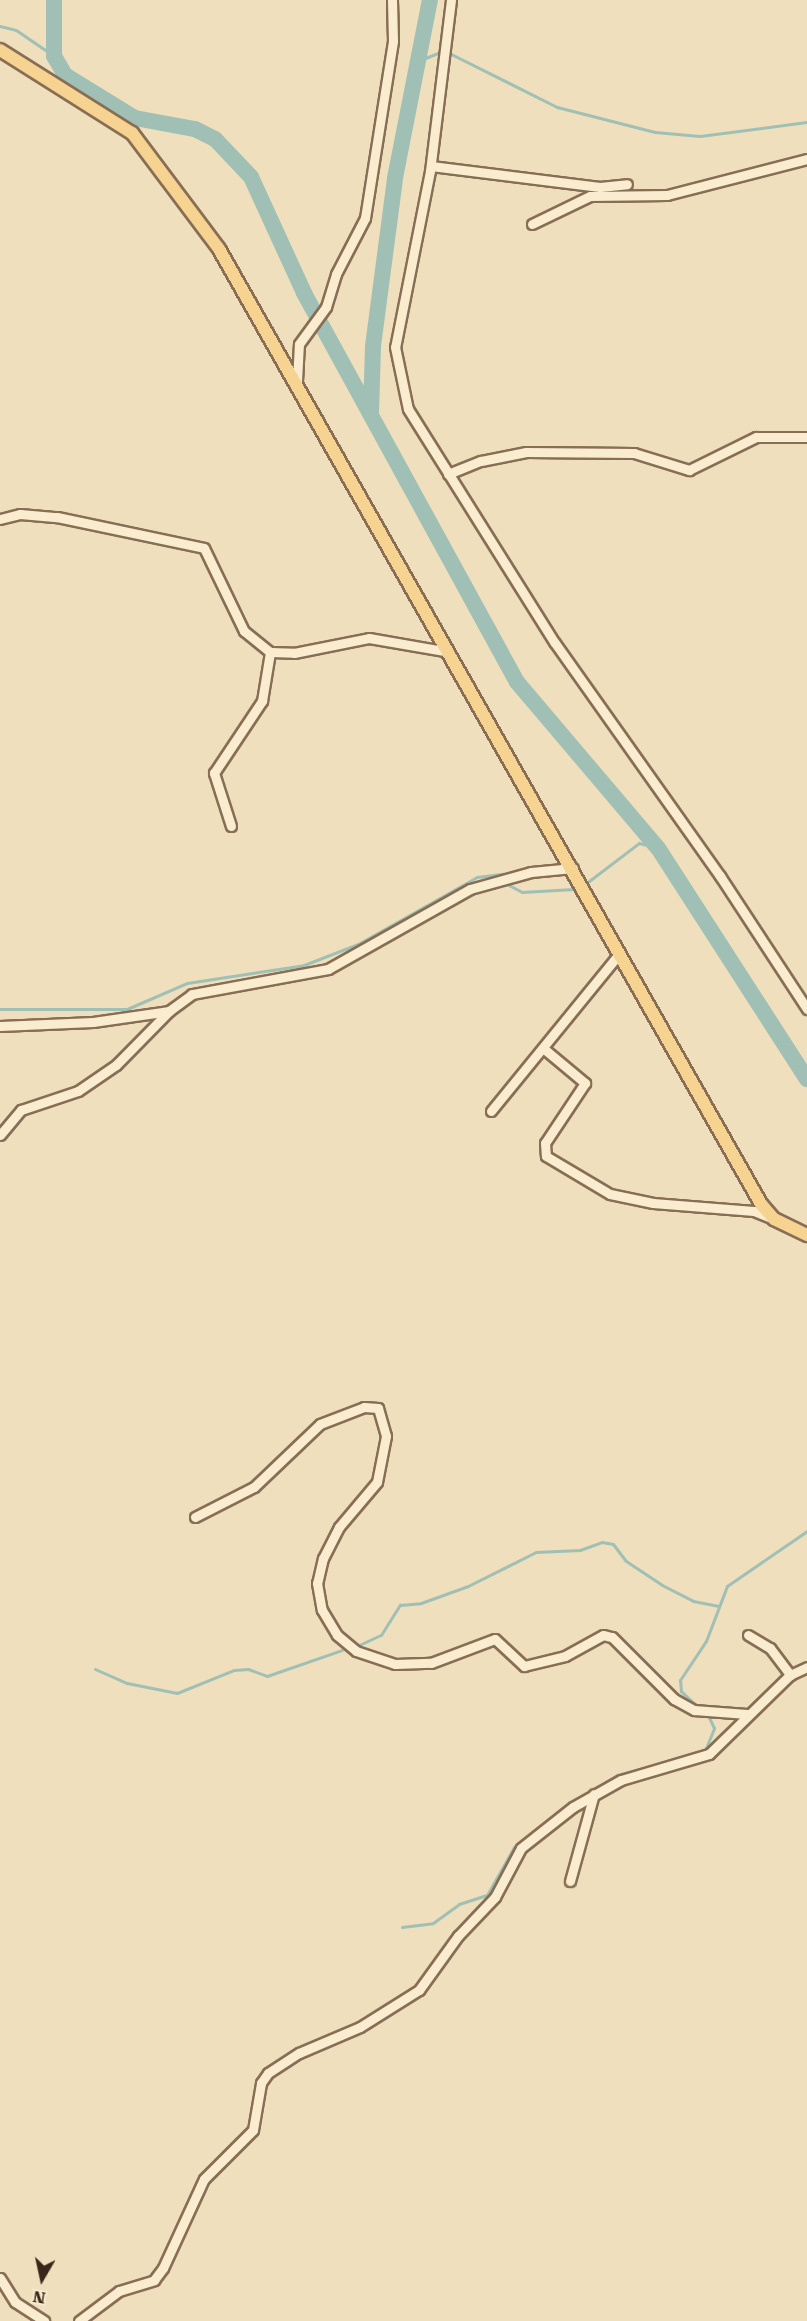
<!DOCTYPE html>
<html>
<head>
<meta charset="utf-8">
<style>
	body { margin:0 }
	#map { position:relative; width:807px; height:2321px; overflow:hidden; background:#efdfbc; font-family:"Roboto Serif",serif }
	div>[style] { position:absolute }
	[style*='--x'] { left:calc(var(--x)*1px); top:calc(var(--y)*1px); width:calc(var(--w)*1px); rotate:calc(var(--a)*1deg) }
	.stream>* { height:3px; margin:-1.5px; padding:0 1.5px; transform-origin:1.5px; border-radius:1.5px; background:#a0c0b6 }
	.river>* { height:16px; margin:-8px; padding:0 8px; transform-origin:8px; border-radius:8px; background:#a0c0b6 }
	.roads { filter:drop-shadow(2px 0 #876e55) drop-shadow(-2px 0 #876e55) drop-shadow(0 2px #876e55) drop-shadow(0 -2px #876e55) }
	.minor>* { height:9px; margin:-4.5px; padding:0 4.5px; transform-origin:4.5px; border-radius:4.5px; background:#faeccf }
	.major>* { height:12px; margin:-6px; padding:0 6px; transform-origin:6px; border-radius:6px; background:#f6d390 }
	span { translate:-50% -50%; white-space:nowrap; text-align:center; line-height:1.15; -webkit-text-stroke:4.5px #f7e9cc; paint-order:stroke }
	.north { position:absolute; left:12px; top:2249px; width:60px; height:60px; -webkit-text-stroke:4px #f7e9cc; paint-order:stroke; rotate:189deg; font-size:16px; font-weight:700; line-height:24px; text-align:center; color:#36271a }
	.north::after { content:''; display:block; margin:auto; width:21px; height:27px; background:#36271a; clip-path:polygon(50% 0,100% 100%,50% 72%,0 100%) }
</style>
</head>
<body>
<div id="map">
	<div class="stream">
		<div style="--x:0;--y:26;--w:16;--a:14"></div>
		<div style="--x:16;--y:30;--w:46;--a:34.4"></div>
		<div style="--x:418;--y:61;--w:24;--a:-22"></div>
		<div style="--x:440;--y:52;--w:11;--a:10"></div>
		<div style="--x:451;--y:54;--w:119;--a:26.6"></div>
		<div style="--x:557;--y:107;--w:101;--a:14.3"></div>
		<div style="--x:655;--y:132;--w:45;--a:5.1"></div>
		<div style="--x:700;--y:136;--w:108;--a:-7.5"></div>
		<div style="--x:589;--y:881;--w:63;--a:-37.2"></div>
		<div style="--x:639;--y:843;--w:20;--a:15"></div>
		<div style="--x:507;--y:884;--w:17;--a:28"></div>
		<div style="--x:522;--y:892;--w:52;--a:-3.3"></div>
		<div style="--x:0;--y:1009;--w:127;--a:0"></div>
		<div style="--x:127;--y:1009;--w:65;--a:-23.4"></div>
		<div style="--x:187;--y:983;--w:118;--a:-8.7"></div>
		<div style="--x:304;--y:965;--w:58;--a:-21.3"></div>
		<div style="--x:358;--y:944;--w:137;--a:-29.4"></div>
		<div style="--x:477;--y:877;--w:26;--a:-7"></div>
		<div style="--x:357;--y:1646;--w:26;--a:-25"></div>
		<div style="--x:381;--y:1635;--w:36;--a:-58"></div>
		<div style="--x:400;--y:1605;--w:21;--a:-5"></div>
		<div style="--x:421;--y:1603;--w:50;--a:-19.9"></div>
		<div style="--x:468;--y:1586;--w:76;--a:-26.6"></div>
		<div style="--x:536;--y:1552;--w:44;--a:-2.6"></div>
		<div style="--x:580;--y:1550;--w:23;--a:-20"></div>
		<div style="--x:602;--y:1542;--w:11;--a:10"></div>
		<div style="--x:613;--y:1544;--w:21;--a:53"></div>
		<div style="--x:626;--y:1561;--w:43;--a:33.7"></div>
		<div style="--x:662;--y:1585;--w:35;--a:27"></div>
		<div style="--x:693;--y:1601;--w:25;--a:11"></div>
		<div style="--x:95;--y:1669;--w:35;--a:24"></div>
		<div style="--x:127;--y:1683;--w:51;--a:11.3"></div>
		<div style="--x:177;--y:1693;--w:61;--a:-22"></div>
		<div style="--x:234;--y:1670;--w:14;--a:-4"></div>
		<div style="--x:248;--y:1669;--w:20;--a:20"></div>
		<div style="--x:267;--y:1676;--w:79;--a:-19.1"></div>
		<div style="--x:699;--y:1708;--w:25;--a:-137"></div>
		<div style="--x:681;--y:1691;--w:11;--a:-95"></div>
		<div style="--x:680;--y:1680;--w:47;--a:-56.3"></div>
		<div style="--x:706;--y:1641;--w:59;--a:-69.1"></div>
		<div style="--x:727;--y:1586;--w:97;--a:-34.5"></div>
		<div style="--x:704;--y:1753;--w:27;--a:-68"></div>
		<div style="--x:714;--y:1728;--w:17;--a:-115"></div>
		<div style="--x:402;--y:1927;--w:31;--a:-7"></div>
		<div style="--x:433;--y:1923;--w:32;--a:-36"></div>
		<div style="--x:459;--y:1904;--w:29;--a:-18"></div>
		<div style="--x:487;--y:1895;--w:55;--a:-60.6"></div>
		<div style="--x:514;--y:1847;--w:68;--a:-37.9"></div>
		<div style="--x:568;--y:1805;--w:57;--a:-31.5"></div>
		<div style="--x:617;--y:1775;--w:56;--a:-14.5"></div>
	</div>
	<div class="river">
		<div style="--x:54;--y:0;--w:56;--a:90"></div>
		<div style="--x:54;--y:56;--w:22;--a:60"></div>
		<div style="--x:65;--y:75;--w:82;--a:31.6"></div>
		<div style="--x:135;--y:118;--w:61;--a:10.4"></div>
		<div style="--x:195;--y:129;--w:22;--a:27"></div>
		<div style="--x:215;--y:139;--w:52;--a:46.5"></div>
		<div style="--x:251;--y:177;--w:128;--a:65.4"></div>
		<div style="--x:304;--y:293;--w:443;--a:61.3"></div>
		<div style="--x:517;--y:682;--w:218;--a:49.7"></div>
		<div style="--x:658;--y:848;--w:275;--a:57.2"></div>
		<div style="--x:371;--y:414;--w:68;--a:-88.3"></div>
		<div style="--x:373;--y:346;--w:169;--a:-82.5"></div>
		<div style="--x:395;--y:178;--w:181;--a:-78.9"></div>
	</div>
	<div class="roads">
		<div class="minor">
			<div style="--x:451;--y:0;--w:172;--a:97"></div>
			<div style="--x:430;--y:171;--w:179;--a:101.2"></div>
			<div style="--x:395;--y:347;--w:63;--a:78.2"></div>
			<div style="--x:408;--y:409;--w:276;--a:57.9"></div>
			<div style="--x:555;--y:643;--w:286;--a:54.7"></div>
			<div style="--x:720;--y:876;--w:159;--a:56.8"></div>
			<div style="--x:431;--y:166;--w:170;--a:7.1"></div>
			<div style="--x:600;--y:187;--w:27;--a:-6"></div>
			<div style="--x:532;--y:224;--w:64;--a:-25.8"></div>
			<div style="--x:590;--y:196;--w:77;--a:-0.7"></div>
			<div style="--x:667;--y:195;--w:145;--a:-14.4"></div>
			<div style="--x:297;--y:381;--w:37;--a:-87"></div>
			<div style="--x:299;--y:344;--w:46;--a:-53.9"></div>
			<div style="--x:326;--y:307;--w:34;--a:-73"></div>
			<div style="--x:336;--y:274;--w:63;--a:-62.6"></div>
			<div style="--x:365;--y:218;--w:179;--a:-81"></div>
			<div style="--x:393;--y:41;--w:41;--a:-91.4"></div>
			<div style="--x:448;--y:474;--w:35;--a:-22"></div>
			<div style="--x:481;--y:461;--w:46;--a:-11.3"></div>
			<div style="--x:526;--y:452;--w:108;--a:0.5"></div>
			<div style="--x:634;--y:453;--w:58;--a:17.2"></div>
			<div style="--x:689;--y:470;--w:75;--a:-26.2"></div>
			<div style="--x:756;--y:437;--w:51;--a:0"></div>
			<div style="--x:0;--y:519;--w:21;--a:-14"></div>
			<div style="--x:20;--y:514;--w:37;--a:5"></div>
			<div style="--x:57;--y:517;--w:150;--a:11.9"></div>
			<div style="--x:204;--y:548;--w:92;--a:64.3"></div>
			<div style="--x:244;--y:631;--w:33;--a:39"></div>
			<div style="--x:270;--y:652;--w:24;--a:2"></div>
			<div style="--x:294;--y:653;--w:76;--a:-11.3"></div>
			<div style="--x:369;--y:638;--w:81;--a:9.9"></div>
			<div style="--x:231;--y:826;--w:56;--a:-107.8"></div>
			<div style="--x:214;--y:773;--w:87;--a:-56.3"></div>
			<div style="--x:262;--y:701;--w:50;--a:-80.7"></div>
			<div style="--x:0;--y:1026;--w:93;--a:-2.5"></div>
			<div style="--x:93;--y:1022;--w:77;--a:-8.2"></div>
			<div style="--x:543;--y:1048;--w:55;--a:39.8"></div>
			<div style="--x:585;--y:1083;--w:72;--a:123.7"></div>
			<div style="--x:545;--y:1143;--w:13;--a:86"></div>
			<div style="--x:546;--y:1156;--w:74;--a:30.7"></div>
			<div style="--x:610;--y:1194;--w:44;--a:11.8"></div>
			<div style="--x:653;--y:1203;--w:101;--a:4.5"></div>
			<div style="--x:754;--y:1211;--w:18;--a:22"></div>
			<div style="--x:491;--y:1111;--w:203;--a:-50.8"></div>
			<div style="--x:0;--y:1135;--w:33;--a:-50"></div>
			<div style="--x:21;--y:1110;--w:60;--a:-18.4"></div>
			<div style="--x:78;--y:1091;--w:46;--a:-34.4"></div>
			<div style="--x:116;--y:1065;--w:76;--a:-45.5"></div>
			<div style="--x:169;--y:1011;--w:29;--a:-36"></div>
			<div style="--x:192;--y:994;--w:138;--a:-10.4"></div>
			<div style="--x:328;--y:969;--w:163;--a:-29.4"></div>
			<div style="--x:470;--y:889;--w:63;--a:-15.6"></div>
			<div style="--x:531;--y:872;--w:42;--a:-5.4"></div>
			<div style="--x:195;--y:1517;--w:66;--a:-27"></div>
			<div style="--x:254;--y:1487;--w:91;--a:-43.7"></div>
			<div style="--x:320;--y:1424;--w:47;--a:-21.1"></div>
			<div style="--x:364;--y:1407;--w:14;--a:4"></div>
			<div style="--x:378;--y:1408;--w:29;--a:74"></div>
			<div style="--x:386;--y:1436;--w:47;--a:101.1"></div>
			<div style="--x:377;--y:1482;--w:59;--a:130.2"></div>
			<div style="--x:339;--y:1527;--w:35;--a:117"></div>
			<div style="--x:323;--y:1558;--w:26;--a:103"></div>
			<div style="--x:317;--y:1583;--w:27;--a:80"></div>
			<div style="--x:322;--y:1610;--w:29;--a:59"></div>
			<div style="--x:337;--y:1635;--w:25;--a:40"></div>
			<div style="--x:356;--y:1651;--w:41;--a:18.4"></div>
			<div style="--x:395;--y:1664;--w:36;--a:-2"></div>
			<div style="--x:431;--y:1663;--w:68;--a:-20.6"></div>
			<div style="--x:495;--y:1639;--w:40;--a:43"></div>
			<div style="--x:524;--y:1666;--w:42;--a:-13.7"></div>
			<div style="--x:565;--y:1656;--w:43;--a:-28.9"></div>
			<div style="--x:603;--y:1635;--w:9;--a:13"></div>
			<div style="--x:612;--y:1637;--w:88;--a:45"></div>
			<div style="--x:674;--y:1699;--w:23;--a:29"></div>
			<div style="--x:694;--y:1710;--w:53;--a:4.3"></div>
			<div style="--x:748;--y:1635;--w:26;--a:31"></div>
			<div style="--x:770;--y:1648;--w:34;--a:53"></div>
			<div style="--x:570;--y:1881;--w:90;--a:-74.6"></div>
			<div style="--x:0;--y:2278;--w:28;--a:58"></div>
			<div style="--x:15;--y:2302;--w:35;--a:33"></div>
			<div style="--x:79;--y:2321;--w:50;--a:-36.9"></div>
			<div style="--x:119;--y:2291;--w:37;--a:-17"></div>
			<div style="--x:154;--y:2280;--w:15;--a:-53"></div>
			<div style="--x:163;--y:2268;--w:98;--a:-65.3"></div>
			<div style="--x:204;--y:2179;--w:69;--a:-45"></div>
			<div style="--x:253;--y:2130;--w:48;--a:-80.3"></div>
			<div style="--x:261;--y:2083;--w:12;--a:-55"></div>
			<div style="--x:268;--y:2073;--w:37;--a:-33"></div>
			<div style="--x:299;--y:2053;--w:66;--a:-23.1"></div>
			<div style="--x:360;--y:2027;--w:70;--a:-32.1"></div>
			<div style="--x:419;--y:1990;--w:67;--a:-54.2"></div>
			<div style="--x:458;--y:1936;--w:54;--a:-46.5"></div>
			<div style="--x:495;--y:1897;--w:55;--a:-62"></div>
			<div style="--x:521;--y:1848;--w:66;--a:-38.3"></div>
			<div style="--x:573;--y:1807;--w:55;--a:-29.4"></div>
			<div style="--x:621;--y:1780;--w:92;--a:-16.5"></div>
			<div style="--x:709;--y:1754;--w:113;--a:-44.3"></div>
			<div style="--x:790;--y:1675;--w:19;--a:-25"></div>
		</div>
		<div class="major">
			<div style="--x:0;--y:50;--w:156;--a:32.2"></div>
			<div style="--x:132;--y:133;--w:145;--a:53.1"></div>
			<div style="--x:219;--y:249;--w:1098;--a:60.42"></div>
			<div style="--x:761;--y:1204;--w:20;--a:49"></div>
			<div style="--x:774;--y:1219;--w:37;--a:26"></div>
		</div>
	</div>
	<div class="north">N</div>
</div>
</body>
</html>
